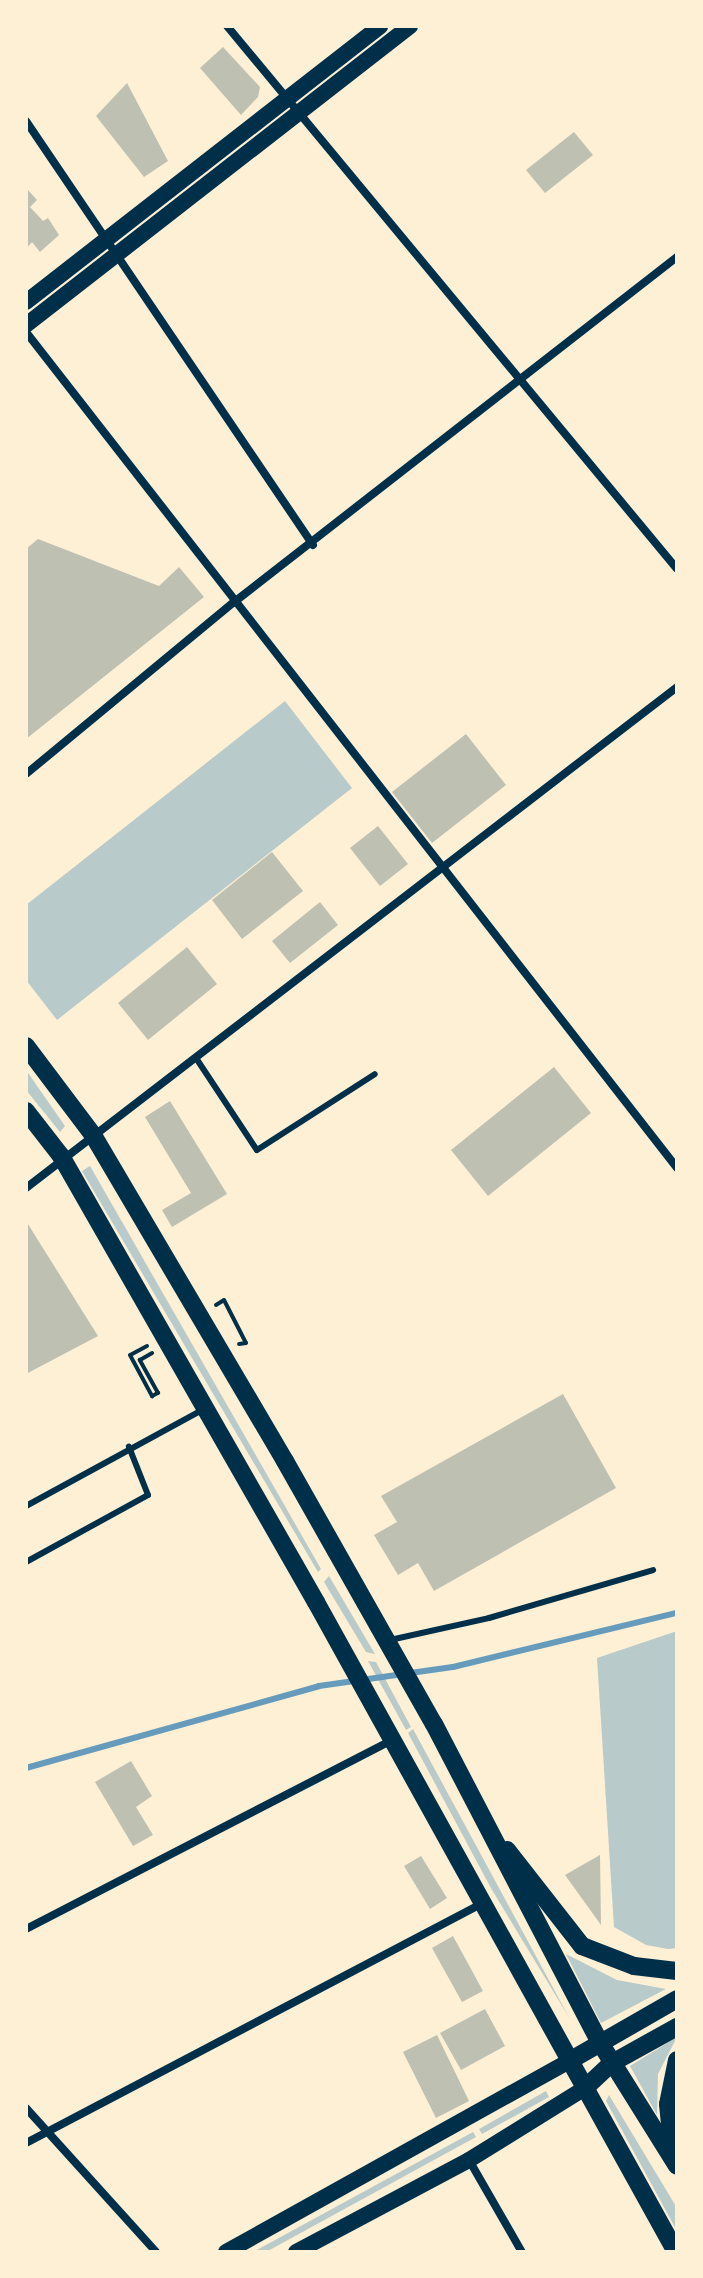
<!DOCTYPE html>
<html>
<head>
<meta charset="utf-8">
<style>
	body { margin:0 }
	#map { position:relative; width:703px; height:2278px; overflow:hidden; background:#fdf0d5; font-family:"Titillium Web",sans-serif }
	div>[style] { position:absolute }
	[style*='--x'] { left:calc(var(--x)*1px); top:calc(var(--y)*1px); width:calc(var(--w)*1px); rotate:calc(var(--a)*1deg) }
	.green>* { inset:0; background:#b9caca }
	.stream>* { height:6px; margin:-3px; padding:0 3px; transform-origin:3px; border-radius:3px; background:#669bbc }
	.building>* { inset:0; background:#bec0b2 }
	.path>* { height:4px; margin:-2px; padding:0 2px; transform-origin:2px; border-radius:2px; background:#003049 }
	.service>* { height:6px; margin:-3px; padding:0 3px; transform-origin:3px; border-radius:3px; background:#003049 }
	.minor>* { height:8px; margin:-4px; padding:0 4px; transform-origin:4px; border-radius:4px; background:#003049 }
	.secondary>* { height:16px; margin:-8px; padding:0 8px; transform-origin:8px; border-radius:8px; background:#003049 }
	.primary>* { height:18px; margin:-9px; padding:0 9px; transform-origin:9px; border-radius:9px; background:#003049 }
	span { translate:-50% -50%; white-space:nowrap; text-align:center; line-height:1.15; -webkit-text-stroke:7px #fdf0d5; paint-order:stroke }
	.frame { position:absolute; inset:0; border:28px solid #fdf0d5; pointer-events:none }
</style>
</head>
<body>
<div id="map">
	<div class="green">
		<div style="clip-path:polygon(285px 701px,352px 788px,57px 1020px,26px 980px,26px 905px)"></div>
		<div style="clip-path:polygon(26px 1070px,65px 1126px,60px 1132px,26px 1090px)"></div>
		<div style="clip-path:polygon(90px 1166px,321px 1569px,318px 1572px,82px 1171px)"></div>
		<div style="clip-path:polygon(329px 1576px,375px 1654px,366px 1652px,324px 1582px)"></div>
		<div style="clip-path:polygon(677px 1631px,677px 1948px,668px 1949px,646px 1945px,614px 1927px,597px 1658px)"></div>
		<div style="clip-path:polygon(368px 1661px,376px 1662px,411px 1727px,406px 1730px)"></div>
		<div style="clip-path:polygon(413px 1729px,570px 2019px,492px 1890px,408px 1733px)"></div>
		<div style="clip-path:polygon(566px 1954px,617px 1980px,666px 1989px,601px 2023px)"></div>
		<div style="clip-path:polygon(677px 2037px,658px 2074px,657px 2115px,630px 2066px)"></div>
		<div style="clip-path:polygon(546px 2091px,549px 2097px,482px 2134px,479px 2129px)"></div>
		<div style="clip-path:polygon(609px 2095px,677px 2208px,677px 2231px,606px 2101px)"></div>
		<div style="clip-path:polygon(473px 2132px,476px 2137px,266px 2252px,253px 2252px)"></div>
	</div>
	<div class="stream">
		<div style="--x:26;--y:1768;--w:304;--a:-15.6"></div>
		<div style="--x:319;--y:1686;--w:135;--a:-8.1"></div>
		<div style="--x:453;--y:1667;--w:230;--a:-13.6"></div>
	</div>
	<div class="building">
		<div style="clip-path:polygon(223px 47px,260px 87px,258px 97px,241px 115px,200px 68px)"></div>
		<div style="clip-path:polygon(127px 83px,168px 161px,144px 177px,96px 116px)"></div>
		<div style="clip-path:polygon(574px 132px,593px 155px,545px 193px,526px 170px)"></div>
		<div style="clip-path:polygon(28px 190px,37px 200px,30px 207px,43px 221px,48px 218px,59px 235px,40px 252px,32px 242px,26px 249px)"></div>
		<div style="clip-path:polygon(38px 539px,159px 586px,179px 567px,204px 597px,26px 739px,26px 549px)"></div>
		<div style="clip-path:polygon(466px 734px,506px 785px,432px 843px,392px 792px)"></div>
		<div style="clip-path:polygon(378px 826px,408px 864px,380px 886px,350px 848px)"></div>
		<div style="clip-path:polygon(272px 852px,303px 891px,242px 939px,212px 900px)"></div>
		<div style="clip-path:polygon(320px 902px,338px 925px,290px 963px,272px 941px)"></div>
		<div style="clip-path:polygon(187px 947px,217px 984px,148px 1040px,118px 1003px)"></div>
		<div style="clip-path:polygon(554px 1067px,591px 1113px,488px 1196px,451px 1150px)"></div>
		<div style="clip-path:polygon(170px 1101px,227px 1194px,172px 1227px,162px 1210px,191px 1193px,145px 1117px)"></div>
		<div style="clip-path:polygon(26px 1221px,98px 1336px,26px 1374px)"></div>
		<div style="clip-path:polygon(563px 1394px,616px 1488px,434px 1591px,418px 1563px,398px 1575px,374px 1535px,397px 1522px,381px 1496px)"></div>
		<div style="clip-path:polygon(131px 1761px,152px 1796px,136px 1807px,153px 1835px,133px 1846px,95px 1782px)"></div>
		<div style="clip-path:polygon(600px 1855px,601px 1925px,565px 1875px)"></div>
		<div style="clip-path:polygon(421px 1856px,447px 1898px,430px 1909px,404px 1866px)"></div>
		<div style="clip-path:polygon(453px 1936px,483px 1991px,462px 2002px,432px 1948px)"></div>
		<div style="clip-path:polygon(485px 2009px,505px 2046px,461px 2070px,440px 2033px)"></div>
		<div style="clip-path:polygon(437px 2035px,469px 2101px,436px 2118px,403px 2052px)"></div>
	</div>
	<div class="path">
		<div style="--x:216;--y:1305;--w:9;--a:-32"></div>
		<div style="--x:224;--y:1300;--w:48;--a:62.9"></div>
		<div style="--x:246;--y:1343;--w:7;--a:172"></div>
		<div style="--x:147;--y:1346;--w:19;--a:152"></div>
		<div style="--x:130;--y:1355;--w:47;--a:61.8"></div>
		<div style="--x:152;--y:1396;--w:7;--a:-27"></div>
		<div style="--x:158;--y:1393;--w:38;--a:-119"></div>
		<div style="--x:140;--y:1360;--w:14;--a:-30"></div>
	</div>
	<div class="service">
		<div style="--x:196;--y:1058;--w:110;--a:56.5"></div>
		<div style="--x:257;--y:1150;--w:140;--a:-32.8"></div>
		<div style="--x:26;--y:1506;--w:203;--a:-28.6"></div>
		<div style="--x:26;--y:1562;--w:139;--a:-28.8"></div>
		<div style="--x:148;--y:1495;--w:52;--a:-111.6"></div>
		<div style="--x:390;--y:1640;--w:101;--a:-12.5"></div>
		<div style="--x:489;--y:1618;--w:171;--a:-16.3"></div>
	</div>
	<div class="minor">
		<div style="--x:227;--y:26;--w:705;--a:50.35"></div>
		<div style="--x:26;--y:121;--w:512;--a:55.91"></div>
		<div style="--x:26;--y:332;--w:1060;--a:52.09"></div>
		<div style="--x:26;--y:774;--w:268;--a:-39.6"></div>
		<div style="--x:233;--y:603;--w:563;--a:-37.93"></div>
		<div style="--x:26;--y:1188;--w:821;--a:-37.58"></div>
		<div style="--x:26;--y:1929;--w:411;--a:-27.3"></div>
		<div style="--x:26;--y:2108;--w:194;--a:47.9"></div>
		<div style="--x:26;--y:2143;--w:514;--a:-27.71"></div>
		<div style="--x:469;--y:2160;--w:106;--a:60.1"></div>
	</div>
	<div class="secondary">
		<div style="--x:26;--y:302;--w:449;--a:-37.9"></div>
		<div style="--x:26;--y:325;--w:487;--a:-37.9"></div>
		<div style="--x:226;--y:2252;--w:395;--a:-29.1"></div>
		<div style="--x:296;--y:2252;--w:196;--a:-28"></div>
		<div style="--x:469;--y:2160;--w:137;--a:-31.8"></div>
	</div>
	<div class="primary">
		<div style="--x:26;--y:1046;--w:111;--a:53"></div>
		<div style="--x:93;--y:1135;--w:378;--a:59.5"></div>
		<div style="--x:285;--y:1461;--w:302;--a:60.5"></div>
		<div style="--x:434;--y:1724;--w:357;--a:62.5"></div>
		<div style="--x:599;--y:2041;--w:147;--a:58"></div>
		<div style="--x:26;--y:1111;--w:57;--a:52.1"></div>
		<div style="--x:61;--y:1156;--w:514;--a:60.24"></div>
		<div style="--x:316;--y:1602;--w:743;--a:61.02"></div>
		<div style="--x:507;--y:1850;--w:122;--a:52"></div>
		<div style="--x:582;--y:1946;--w:56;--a:21"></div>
		<div style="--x:634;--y:1966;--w:43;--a:6.6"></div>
		<div style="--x:571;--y:2060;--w:122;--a:-29.9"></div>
		<div style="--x:585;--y:2088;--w:37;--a:-43"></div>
		<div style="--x:612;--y:2063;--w:74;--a:-29"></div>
		<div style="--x:673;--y:2155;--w:51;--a:-95.6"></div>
		<div style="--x:668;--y:2104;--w:45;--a:-78.4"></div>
	</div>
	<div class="frame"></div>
</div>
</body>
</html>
